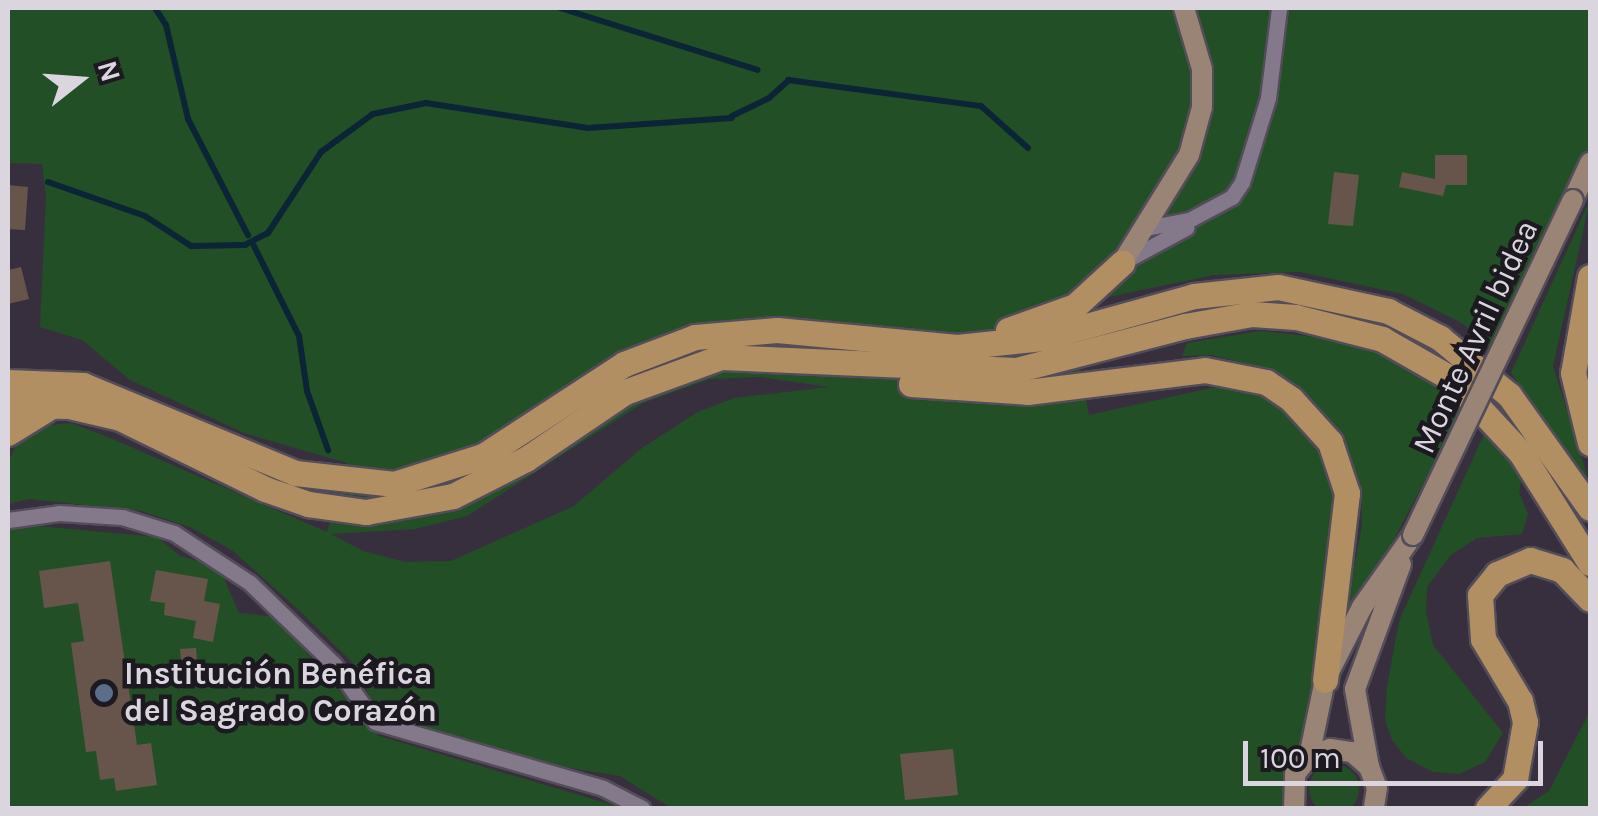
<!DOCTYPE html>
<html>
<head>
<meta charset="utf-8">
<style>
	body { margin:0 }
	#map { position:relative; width:1598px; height:816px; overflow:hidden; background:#382f3e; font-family:Karla,sans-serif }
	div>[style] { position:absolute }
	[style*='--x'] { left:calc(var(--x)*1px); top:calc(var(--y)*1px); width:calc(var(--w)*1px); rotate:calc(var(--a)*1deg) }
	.green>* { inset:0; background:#234f26 }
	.round { border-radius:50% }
	.stream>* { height:6px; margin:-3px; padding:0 3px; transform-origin:3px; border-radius:3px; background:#0b2436 }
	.building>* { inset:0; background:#67554b }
	.roads { filter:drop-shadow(2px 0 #534c59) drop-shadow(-2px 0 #534c59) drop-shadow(0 2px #534c59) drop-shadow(0 -2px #534c59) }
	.street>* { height:15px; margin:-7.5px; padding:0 7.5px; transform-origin:7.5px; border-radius:7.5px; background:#83798b }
	.secondary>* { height:20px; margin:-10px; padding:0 10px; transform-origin:10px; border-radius:10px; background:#9a8476 }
	.primary>* { height:25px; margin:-12.5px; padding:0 12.5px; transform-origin:12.5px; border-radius:12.5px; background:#b18f62 }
	.bridges { filter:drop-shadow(2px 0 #534c59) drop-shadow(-2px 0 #534c59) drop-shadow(0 2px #534c59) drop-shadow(0 -2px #534c59) }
	.secondary-bridge>* { height:20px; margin:-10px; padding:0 10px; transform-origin:10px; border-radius:10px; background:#9a8476 }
	.dots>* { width:28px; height:28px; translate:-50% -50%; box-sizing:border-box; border:5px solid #1d1920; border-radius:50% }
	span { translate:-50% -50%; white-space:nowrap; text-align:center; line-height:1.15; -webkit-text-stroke:9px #1d1920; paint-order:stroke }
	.street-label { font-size:32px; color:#dad5de }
	.poi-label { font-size:32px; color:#dad5de; font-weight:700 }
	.left { translate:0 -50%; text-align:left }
	.frame { position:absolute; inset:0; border:10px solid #dad5de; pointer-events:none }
	.north { position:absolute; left:30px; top:30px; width:100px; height:100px; -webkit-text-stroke:8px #1d1920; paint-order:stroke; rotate:73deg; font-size:28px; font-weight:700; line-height:40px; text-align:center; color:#dad5de }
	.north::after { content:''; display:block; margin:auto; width:35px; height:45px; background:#dad5de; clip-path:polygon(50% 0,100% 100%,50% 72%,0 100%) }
	.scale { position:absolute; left:1243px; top:741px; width:300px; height:45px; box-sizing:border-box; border:5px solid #dad5de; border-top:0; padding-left:12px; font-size:30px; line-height:35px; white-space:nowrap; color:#dad5de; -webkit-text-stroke:8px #1d1920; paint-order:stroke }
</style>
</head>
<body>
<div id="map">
	<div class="green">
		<div style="clip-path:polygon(evenodd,8px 8px,1590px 8px,1590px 146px,1490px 348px,1462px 323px,1403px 294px,1300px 272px,1214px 275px,1069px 305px,1089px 415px,1211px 388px,1243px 387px,1272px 398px,1316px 432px,1336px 479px,1339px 535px,1302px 747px,1284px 781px,1285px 808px,671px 808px,620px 776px,533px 762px,379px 714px,352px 662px,302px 613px,232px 550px,190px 527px,141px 511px,29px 499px,8px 504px,8px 462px,17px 443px,41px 426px,71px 423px,103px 435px,327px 532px,347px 463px,244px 433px,130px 380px,82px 340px,40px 327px,46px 196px,42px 164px,8px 163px,8px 8px,760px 377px,829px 387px,734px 398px,698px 412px,642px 448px,574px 506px,451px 561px,405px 562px,363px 551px,331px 534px,415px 529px,467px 516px,643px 403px,710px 379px,760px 377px)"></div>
		<div style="clip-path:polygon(1590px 200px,1553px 366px,1590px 485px,1511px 373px)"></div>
		<div style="clip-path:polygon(1260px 331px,1370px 343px,1421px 367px,1464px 405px,1389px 549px,1345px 616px,1362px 525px,1361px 494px,1339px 435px,1294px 387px,1262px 368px,1212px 355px,1182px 356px,1187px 343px)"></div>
		<div style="clip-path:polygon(1485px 432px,1522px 478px,1519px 492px,1528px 514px,1522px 534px,1477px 538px,1451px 555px,1427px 587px,1426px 612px,1433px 645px,1503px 733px,1485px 762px,1459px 774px,1433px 772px,1406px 758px,1392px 740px,1385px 720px,1387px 687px,1399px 621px)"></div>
		<div style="clip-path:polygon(27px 525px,157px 537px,180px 556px,219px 567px,239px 613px,269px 616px,284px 627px,379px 736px,623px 808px,8px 808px,8px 531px)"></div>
		<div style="clip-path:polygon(1590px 711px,1590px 808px,1523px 808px,1549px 791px)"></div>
		<div class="round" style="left:1309px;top:764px;width:50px;height:50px"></div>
	</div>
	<div class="stream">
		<div style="--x:155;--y:8;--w:20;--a:57"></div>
		<div style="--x:166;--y:25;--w:97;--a:76.8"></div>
		<div style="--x:188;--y:119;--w:131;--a:62.7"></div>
		<div style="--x:560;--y:8;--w:207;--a:17.4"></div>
		<div style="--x:788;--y:80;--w:195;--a:7.7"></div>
		<div style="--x:981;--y:106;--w:63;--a:41.8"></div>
		<div style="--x:732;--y:116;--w:41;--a:-25.9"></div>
		<div style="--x:769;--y:98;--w:27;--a:-42"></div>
		<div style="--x:48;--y:182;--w:103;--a:19.3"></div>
		<div style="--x:145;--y:216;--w:55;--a:33.1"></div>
		<div style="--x:191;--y:246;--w:54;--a:-1.1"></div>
		<div style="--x:245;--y:245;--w:26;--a:-28"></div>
		<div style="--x:268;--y:233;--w:97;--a:-56.8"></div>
		<div style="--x:321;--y:152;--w:64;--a:-36.2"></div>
		<div style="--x:373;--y:114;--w:54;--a:-11.7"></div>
		<div style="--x:426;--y:103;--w:164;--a:8.8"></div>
		<div style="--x:588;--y:128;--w:144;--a:-4"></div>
		<div style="--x:254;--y:246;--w:101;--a:63.4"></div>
		<div style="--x:299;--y:336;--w:56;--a:81.7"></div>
		<div style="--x:307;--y:391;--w:63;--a:70.4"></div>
	</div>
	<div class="building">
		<div style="clip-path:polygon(1435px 155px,1467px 155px,1467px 185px,1446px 185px,1443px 196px,1399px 187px,1402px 172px,1435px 179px)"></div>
		<div style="clip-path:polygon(1334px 172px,1359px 175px,1353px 226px,1328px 224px)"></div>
		<div style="clip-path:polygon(8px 185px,28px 187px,25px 230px,8px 229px)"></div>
		<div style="clip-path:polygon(21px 267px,29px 299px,8px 304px,8px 270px)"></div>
		<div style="clip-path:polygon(110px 561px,137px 745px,151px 743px,157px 785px,116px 791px,114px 778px,100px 780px,96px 751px,86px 752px,71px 643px,84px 641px,78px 603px,44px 608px,39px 571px)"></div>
		<div style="clip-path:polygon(156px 570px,208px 579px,204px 601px,220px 604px,213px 642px,193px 638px,196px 621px,164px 615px,165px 603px,150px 601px)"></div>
		<div style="clip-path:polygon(196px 648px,198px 670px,182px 671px,180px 649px)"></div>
		<div style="clip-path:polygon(953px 749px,958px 795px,905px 800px,900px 754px)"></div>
	</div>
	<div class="roads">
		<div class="street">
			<div style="--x:1146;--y:228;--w:44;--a:-10.5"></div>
			<div style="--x:1189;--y:220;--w:49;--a:-28.1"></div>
			<div style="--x:1232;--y:197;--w:18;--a:-56"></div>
			<div style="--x:1242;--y:182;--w:88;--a:-72.8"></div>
			<div style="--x:1268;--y:98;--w:91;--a:-83"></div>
			<div style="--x:1123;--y:262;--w:72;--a:-28.4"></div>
			<div style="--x:8;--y:520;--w:51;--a:-7.8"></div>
			<div style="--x:59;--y:513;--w:63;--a:3.6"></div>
			<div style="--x:122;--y:517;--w:54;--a:17.1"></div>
			<div style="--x:174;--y:533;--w:91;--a:33.3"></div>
			<div style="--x:250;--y:583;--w:117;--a:44"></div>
			<div style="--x:334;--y:664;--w:71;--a:54.7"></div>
			<div style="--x:375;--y:722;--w:237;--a:16.1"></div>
			<div style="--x:603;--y:788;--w:44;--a:27.1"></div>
		</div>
		<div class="secondary">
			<div style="--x:1573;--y:200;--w:41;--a:-65.3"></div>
			<div style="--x:1122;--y:263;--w:127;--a:-58.2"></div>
			<div style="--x:1189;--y:155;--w:50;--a:-74.8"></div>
			<div style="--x:1202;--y:107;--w:38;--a:-90"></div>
			<div style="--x:1202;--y:69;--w:64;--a:-106.4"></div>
			<div style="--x:1309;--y:757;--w:79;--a:-78.3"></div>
			<div style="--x:1325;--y:680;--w:82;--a:-63.1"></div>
			<div style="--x:1362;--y:607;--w:88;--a:-54.7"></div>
			<div style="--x:1369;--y:767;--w:79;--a:-100.2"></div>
			<div style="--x:1355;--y:689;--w:133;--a:-69.8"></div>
			<div style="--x:1294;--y:808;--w:34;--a:-88"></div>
			<div style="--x:1295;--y:774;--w:22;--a:-51"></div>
			<div style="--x:1309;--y:757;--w:22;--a:-21"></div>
			<div style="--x:1330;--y:749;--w:22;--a:8"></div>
			<div style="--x:1352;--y:752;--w:23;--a:41"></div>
			<div style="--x:1369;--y:767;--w:22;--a:69"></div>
			<div style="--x:1377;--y:788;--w:20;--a:99"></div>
		</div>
		<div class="primary">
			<div style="--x:1590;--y:277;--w:97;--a:100"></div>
			<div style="--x:1573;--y:373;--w:72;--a:76.3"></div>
			<div style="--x:1008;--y:330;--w:71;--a:-19.7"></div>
			<div style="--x:1075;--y:306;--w:64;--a:-42.5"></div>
			<div style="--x:8;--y:382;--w:75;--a:2.3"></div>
			<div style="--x:83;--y:385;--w:230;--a:22.5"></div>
			<div style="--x:295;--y:473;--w:100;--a:6.3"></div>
			<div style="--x:394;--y:484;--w:93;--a:-17.5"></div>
			<div style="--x:483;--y:456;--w:168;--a:-33.1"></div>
			<div style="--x:624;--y:364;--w:76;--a:-20.8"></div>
			<div style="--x:695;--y:337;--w:82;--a:-4.9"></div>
			<div style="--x:777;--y:330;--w:181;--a:5.4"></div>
			<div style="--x:957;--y:347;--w:86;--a:-6"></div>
			<div style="--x:1043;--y:338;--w:157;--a:-15.5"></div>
			<div style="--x:1194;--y:296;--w:84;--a:-6.1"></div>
			<div style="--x:1278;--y:287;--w:113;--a:12.3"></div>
			<div style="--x:1388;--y:311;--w:59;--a:27.4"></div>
			<div style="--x:1440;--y:338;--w:89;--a:39.6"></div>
			<div style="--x:1509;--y:395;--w:139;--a:54.4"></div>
			<div style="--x:911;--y:384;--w:116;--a:3.9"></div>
			<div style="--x:1027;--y:392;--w:179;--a:-7"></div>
			<div style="--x:1205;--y:370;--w:62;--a:11.1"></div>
			<div style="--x:1266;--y:382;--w:30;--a:34"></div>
			<div style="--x:1291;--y:399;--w:58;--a:47.8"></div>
			<div style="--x:1330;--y:442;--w:54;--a:71.6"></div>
			<div style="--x:1347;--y:493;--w:188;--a:96.7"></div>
			<div style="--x:8;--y:405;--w:61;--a:0.9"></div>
			<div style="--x:69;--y:406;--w:52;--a:13.2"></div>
			<div style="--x:120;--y:418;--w:161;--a:26.1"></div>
			<div style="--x:265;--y:489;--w:46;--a:19.2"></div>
			<div style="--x:308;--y:504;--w:59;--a:7.9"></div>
			<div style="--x:366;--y:512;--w:88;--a:-10.4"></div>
			<div style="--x:453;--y:496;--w:82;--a:-26.9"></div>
			<div style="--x:526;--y:459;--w:120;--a:-34.1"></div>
			<div style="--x:625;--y:392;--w:102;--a:-20"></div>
			<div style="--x:721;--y:357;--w:295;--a:2.5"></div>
			<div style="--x:1016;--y:370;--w:175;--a:-14.6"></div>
			<div style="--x:1185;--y:326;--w:68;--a:-10.2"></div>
			<div style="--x:1252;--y:314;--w:44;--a:3.9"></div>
			<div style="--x:1296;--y:317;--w:89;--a:14.3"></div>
			<div style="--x:1382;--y:339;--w:81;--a:29.7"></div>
			<div style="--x:1452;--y:379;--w:101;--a:47"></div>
			<div style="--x:1521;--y:453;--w:130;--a:57.9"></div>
			<div style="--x:8;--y:433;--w:49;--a:-31.8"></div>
			<div style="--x:1488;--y:808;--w:40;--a:-47"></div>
			<div style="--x:1515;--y:779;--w:58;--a:-80"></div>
			<div style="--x:1525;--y:722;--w:22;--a:-103"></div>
			<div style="--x:1520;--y:701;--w:72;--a:-120.8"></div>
			<div style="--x:1483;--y:639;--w:44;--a:-93.9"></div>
			<div style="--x:1480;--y:595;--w:27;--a:-51"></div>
			<div style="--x:1497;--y:574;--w:36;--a:-23"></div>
			<div style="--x:1530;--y:560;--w:34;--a:17"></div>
			<div style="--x:1562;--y:570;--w:40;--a:46"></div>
		</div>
	</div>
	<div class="bridges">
		<div class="secondary-bridge">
			<div style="--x:1413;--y:535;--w:371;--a:-64.5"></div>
		</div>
	</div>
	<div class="dots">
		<div style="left:104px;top:693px;background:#5c6f8a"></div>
	</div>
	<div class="street-label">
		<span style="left:1476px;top:337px;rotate:-65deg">Monte Avril bidea</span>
	</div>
	<div class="poi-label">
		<span class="left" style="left:124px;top:693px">Institución Benéfica<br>del Sagrado Corazón</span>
	</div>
	<div class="frame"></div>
	<div class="north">N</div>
	<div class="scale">100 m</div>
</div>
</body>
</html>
